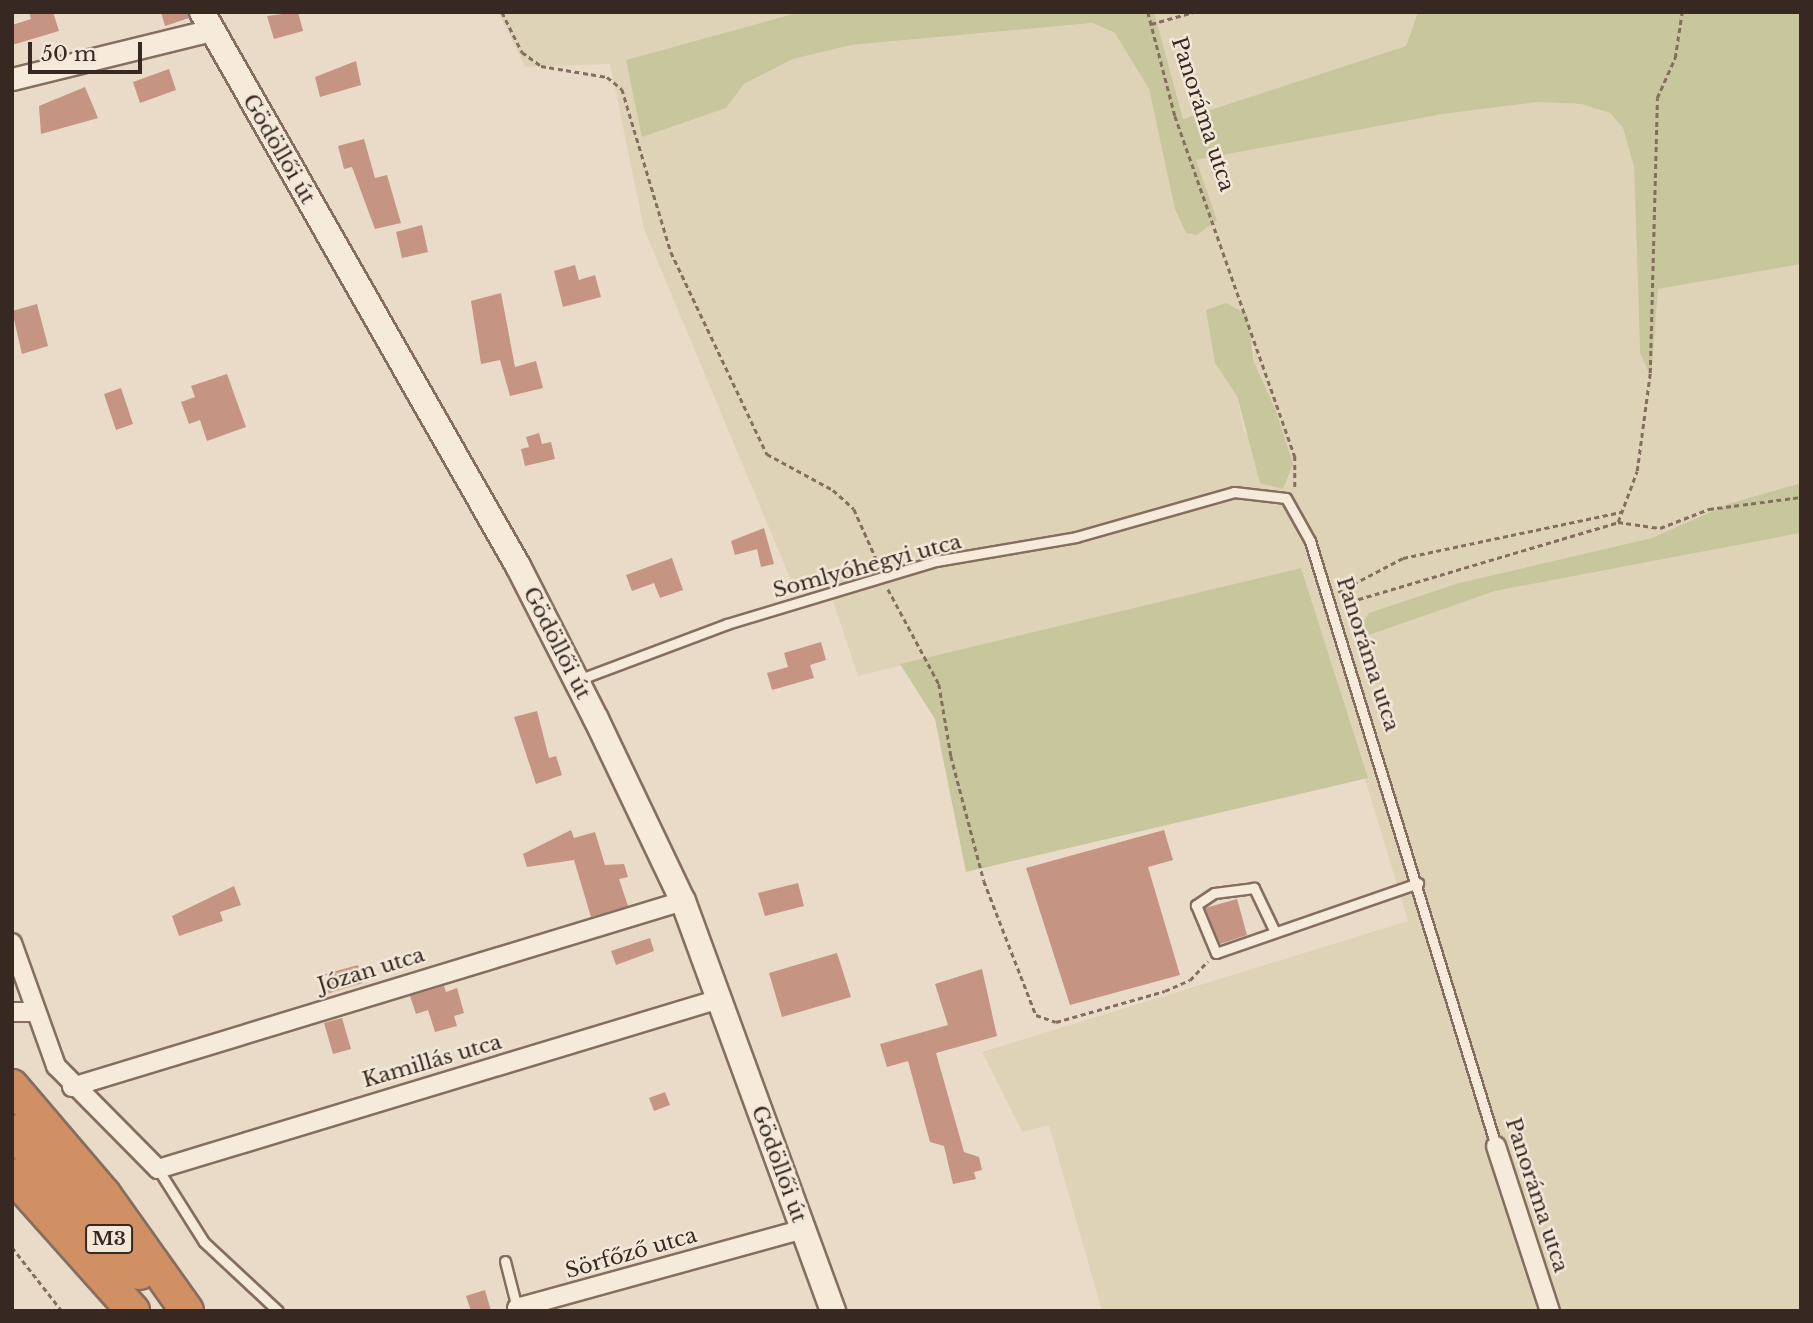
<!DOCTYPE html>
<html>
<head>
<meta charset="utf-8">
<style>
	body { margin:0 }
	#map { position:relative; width:1813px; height:1323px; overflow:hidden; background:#eadbc9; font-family:"Libre Baskerville",serif }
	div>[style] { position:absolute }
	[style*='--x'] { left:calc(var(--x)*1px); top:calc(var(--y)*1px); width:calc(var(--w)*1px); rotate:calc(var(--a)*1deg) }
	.farmland>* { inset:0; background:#dfd3b7 }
	.green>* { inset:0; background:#c8c69d }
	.building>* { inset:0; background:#c59482 }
	.path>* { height:2.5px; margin-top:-1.25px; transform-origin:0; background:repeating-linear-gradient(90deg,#856e5f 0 5px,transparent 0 8.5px) }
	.roads { filter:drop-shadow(2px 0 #856e5f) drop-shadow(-2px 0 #856e5f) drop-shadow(0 2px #856e5f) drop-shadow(0 -2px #856e5f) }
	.service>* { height:9px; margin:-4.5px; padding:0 4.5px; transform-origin:4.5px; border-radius:4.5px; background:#f6eadb }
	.minor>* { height:18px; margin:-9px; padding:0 9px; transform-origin:9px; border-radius:9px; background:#f6eadb }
	.tertiary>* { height:21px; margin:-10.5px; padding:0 10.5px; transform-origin:10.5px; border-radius:10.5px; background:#f6eadb }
	.secondary>* { height:24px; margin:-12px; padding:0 12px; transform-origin:12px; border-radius:12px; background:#f6eadb }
	.motorway>* { height:32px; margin:-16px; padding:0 16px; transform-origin:16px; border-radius:16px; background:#d09063 }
	span { translate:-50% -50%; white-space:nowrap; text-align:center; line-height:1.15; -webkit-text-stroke:5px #f2e7d8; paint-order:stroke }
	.shield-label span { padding:2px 5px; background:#f2e7d8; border:2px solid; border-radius:5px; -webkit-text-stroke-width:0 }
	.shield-label { font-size:19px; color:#372921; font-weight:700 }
	.street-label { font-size:21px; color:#372921 }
	.frame { position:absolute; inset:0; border:14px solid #372921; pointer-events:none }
	.scale { position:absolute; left:28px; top:42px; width:114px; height:32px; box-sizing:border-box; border:4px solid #372921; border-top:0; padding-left:9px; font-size:21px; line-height:24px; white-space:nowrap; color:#372921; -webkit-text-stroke:5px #f2e7d8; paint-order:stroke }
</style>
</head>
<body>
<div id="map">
	<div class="farmland">
		<div style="clip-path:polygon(evenodd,498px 12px,800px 12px,626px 60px,725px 108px,744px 84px,793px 59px,851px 45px,1094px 23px,1115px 33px,1134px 62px,1149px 89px,1168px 175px,1208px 222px,1217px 220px,1195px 160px,1443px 114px,1538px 102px,1581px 104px,1610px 113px,1623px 128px,1634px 167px,1640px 353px,1650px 376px,1657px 289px,1801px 264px,1801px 483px,1728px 504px,1652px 538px,1459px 583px,1362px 624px,1367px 635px,1495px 591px,1801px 533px,1801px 1311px,1102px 1311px,1049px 1125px,1022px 1132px,982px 1052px,1408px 921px,1301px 568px,858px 676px,827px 583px,793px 585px,644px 229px,610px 64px,525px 67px,498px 12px,1254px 340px,1254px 362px,1292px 464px,1244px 432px,1237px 396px,1254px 340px)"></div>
		<div style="clip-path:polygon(1418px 12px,1406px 46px,1183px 119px,1154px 13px)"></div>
	</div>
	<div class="green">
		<div style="clip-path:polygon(800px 12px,1154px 12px,1183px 119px,1406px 46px,1418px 12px,1801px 12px,1801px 264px,1658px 289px,1651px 378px,1640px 353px,1634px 167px,1623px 128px,1610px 113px,1581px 104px,1538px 102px,1443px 114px,1196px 160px,1217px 220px,1197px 235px,1186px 233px,1175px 209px,1149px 89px,1115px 33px,1093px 23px,851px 45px,793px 59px,744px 84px,726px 108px,642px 137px,626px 60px)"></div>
		<div style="clip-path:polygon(1226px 303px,1247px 314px,1254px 362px,1276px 411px,1293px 464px,1283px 489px,1260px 483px,1237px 396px,1215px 363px,1206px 310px)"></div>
		<div style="clip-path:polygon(1801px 483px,1801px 533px,1495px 591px,1366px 636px,1362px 624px,1369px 613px,1459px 583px,1652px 538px,1728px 504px)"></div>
		<div style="clip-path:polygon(1301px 568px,1368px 778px,966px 872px,935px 719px,900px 664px)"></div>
	</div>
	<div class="building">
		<div style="clip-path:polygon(29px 12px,53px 12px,59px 31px,12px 45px,12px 25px,31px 19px)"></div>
		<div style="clip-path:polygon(161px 12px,187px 12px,189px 18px,165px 26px)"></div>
		<div style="clip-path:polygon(298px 12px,303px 31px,274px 39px,267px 16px)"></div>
		<div style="clip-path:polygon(356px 61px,361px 85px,320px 97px,315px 77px)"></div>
		<div style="clip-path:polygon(169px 69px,176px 90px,140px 103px,133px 82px)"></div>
		<div style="clip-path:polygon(85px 87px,98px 118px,41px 134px,39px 106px)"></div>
		<div style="clip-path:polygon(364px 139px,375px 178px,387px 175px,401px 223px,375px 229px,352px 167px,344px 169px,338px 146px)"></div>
		<div style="clip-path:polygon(422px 225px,428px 252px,402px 258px,396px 232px)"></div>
		<div style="clip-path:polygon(575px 265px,579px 280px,595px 275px,601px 297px,563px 307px,554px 271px)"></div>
		<div style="clip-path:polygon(501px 293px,515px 367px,536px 361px,543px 388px,510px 396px,500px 360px,481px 364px,471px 301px)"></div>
		<div style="clip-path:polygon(37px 304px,48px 346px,22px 354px,12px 311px)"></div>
		<div style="clip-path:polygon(227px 374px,246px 427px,207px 441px,200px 420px,189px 424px,181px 402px,195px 397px,191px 386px)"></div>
		<div style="clip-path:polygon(121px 388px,133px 424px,116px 430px,104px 394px)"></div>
		<div style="clip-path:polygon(539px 433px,542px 444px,551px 442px,555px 459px,525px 466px,521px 449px,529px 447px,526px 437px)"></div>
		<div style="clip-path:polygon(764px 528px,774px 564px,761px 567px,757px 549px,735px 555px,731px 541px)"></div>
		<div style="clip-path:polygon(672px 558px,683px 590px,660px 598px,654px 583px,632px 591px,626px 575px)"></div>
		<div style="clip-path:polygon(821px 642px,826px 660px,810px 665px,814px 678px,772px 690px,767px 673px,788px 667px,784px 653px)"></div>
		<div style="clip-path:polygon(537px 711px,549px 758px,556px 756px,562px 775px,536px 784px,514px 717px)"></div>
		<div style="clip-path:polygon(571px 830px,574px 838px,595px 832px,605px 865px,624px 864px,628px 877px,619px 879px,628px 906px,591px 917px,574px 860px,527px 867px,523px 854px)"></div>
		<div style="clip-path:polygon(1164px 830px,1173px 860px,1148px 867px,1180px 975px,1070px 1005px,1026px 868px)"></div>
		<div style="clip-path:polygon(798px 883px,804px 906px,765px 916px,758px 893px)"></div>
		<div style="clip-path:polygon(234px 886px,241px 905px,220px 912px,223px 921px,179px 936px,172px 916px)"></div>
		<div style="clip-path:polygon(1237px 899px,1247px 935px,1220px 944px,1205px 908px)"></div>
		<div style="clip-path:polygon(650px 938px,654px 951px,616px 965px,611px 951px)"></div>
		<div style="clip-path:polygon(837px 953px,851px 997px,782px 1017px,769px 973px)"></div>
		<div style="clip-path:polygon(358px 965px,363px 983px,323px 995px,318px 976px)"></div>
		<div style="clip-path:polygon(982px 969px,997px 1036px,936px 1053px,964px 1152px,979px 1157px,982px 1170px,974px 1172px,976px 1179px,953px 1184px,944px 1146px,930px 1142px,908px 1061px,887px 1067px,880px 1044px,948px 1025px,935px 984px)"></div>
		<div style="clip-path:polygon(444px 986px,446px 992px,457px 988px,464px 1013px,454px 1016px,457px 1026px,435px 1032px,428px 1010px,416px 1014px,410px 996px)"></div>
		<div style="clip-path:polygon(342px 1018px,351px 1049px,333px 1054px,324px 1023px)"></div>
		<div style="clip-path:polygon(665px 1092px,670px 1105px,654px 1111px,649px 1098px)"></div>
		<div style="clip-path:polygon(485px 1290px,491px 1311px,471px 1311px,466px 1296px)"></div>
	</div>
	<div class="path">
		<div style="--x:502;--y:12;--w:45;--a:63.4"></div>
		<div style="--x:522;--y:52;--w:24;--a:36"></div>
		<div style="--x:541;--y:66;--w:67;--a:9.5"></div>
		<div style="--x:607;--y:77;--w:19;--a:39"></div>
		<div style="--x:622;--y:89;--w:170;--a:73.3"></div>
		<div style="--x:671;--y:252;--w:224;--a:64.6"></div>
		<div style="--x:767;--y:454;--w:75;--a:28.6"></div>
		<div style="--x:833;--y:490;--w:28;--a:42"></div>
		<div style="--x:854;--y:509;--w:64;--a:65.9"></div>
		<div style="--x:1148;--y:12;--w:107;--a:75.4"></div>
		<div style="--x:1175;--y:116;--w:361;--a:70.6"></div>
		<div style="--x:1295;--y:456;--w:33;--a:90"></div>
		<div style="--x:1151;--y:24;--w:44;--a:-15.9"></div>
		<div style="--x:1618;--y:522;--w:54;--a:-69.6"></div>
		<div style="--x:1637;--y:471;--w:99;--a:-82.4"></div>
		<div style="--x:1650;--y:373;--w:275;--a:-88.5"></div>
		<div style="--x:1657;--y:98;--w:44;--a:-65.8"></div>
		<div style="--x:1675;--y:58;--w:47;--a:-81.3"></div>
		<div style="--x:888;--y:589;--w:108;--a:61.8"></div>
		<div style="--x:939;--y:684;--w:73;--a:80.5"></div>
		<div style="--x:951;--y:756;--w:129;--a:75.2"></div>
		<div style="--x:984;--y:881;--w:144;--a:68.8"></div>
		<div style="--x:1036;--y:1015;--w:21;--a:19"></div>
		<div style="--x:1056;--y:1022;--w:113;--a:-15.9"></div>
		<div style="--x:1165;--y:991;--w:27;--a:-24"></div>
		<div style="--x:1190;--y:980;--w:26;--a:-47"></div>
		<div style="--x:1338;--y:592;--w:73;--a:-27.6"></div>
		<div style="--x:1403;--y:558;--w:224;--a:-11.9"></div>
		<div style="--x:1342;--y:604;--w:288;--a:-16.5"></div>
		<div style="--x:1618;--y:522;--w:42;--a:8.1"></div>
		<div style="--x:1660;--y:528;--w:53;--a:-21.2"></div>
		<div style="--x:1709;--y:509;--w:93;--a:-7.4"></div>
		<div style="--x:12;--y:1247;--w:81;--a:52"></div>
	</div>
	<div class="roads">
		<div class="service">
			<div style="--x:578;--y:680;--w:159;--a:-20.6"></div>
			<div style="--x:727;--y:624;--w:218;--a:-16.8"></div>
			<div style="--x:936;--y:561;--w:142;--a:-9.7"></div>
			<div style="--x:1076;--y:537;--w:164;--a:-15.9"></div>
			<div style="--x:1234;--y:492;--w:52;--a:6.6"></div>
			<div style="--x:1286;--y:498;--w:49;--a:60.8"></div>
			<div style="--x:1310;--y:541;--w:633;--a:72.91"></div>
			<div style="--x:1274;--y:930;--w:47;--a:-115.5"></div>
			<div style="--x:1254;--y:888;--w:40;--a:172.9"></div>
			<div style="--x:1214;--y:893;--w:22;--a:146"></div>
			<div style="--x:1196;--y:905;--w:52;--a:67.4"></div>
			<div style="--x:1216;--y:953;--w:214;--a:-19.1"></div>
			<div style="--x:158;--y:1169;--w:86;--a:57.8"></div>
			<div style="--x:204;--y:1242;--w:101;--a:43"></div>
			<div style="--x:505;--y:1261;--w:49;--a:75.7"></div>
		</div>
		<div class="minor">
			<div style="--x:12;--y:943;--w:131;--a:70.3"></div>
			<div style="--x:56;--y:1066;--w:145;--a:45.3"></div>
			<div style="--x:158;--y:1169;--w:586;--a:-16.86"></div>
			<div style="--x:12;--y:1012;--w:21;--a:0"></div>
			<div style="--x:72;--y:1087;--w:639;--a:-16.93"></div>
			<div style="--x:1496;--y:1146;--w:174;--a:71.9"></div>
			<div style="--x:517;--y:1308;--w:297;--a:-15.4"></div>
		</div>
		<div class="tertiary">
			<div style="--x:12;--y:79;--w:206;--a:-13.8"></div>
		</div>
		<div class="secondary">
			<div style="--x:202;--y:12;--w:638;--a:60.3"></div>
			<div style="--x:518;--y:566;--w:172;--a:63"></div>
			<div style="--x:596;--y:719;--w:202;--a:64.5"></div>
			<div style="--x:683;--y:901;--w:437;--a:69.9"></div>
		</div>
		<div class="motorway">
			<div style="--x:12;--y:1086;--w:142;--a:49.6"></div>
			<div style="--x:104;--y:1194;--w:143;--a:54.6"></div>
			<div style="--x:12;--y:1131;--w:191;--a:48"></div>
			<div style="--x:12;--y:1175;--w:182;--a:48.3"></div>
		</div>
	</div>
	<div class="shield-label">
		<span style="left:109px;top:1239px">M3</span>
	</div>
	<div class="street-label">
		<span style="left:1203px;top:114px;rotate:72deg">Panoráma utca</span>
		<span style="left:279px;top:149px;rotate:60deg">Gödöllői út</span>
		<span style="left:867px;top:566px;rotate:-15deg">Somlyóhegyi utca</span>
		<span style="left:557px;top:643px;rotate:63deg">Gödöllői út</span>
		<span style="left:1368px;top:654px;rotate:72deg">Panoráma utca</span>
		<span style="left:371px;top:970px;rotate:-17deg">Józan utca</span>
		<span style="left:432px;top:1061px;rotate:-16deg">Kamillás utca</span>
		<span style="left:779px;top:1164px;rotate:70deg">Gödöllői út</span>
		<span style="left:1537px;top:1195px;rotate:72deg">Panoráma utca</span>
		<span style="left:631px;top:1253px;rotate:-16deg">Sörfőző utca</span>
	</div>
	<div class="frame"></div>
	<div class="scale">50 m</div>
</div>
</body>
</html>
